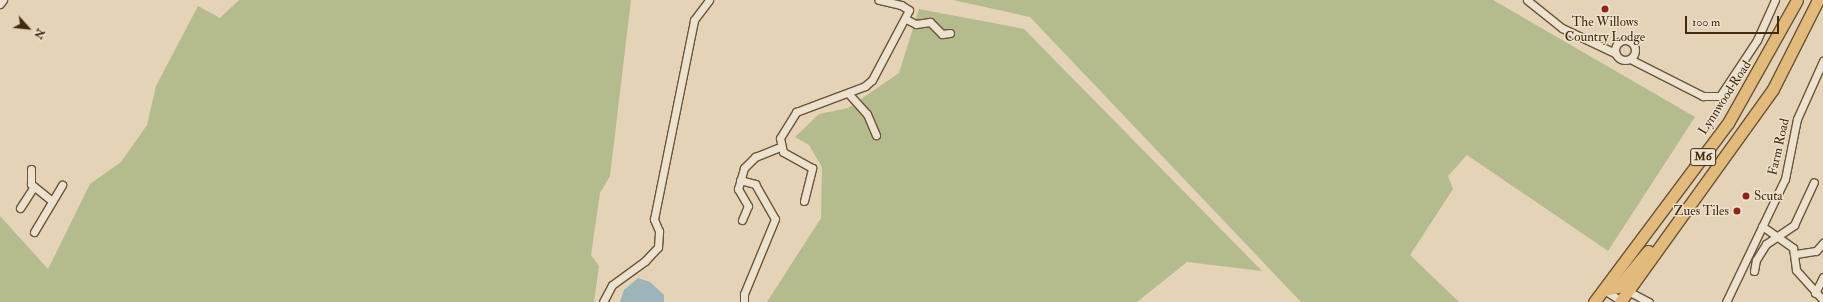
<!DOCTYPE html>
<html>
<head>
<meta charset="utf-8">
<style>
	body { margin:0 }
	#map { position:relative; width:1823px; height:302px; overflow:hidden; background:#e4d3b7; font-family:"IM FELL Double Pica",serif }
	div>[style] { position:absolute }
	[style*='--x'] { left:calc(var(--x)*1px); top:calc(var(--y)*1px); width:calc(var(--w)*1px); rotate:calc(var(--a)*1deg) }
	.green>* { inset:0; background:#b4bc8e }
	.water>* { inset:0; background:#9db4bb }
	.roads { filter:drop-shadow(1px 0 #6b5437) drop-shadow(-1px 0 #6b5437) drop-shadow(0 1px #6b5437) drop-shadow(0 -1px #6b5437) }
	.minor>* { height:7px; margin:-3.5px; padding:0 3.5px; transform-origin:3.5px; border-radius:3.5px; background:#ede2d0 }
	.minor>.ring { margin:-3.5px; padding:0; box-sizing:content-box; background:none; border:7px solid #ede2d0; border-radius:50% }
	.primary>* { height:11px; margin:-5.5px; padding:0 5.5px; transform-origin:5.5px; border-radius:5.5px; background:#e2ba7c }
	.dots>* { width:11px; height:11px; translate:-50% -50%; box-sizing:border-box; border:2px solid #ede2d0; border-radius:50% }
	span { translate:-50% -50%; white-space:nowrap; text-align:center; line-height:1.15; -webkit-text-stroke:3px #ede2d0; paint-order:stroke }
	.shield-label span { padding:1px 3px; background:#ede2d0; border:1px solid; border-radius:3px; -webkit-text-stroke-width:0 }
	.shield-label { font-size:12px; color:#432a0c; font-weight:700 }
	.poi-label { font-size:13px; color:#432a0c }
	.left { translate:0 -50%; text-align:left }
	.right { translate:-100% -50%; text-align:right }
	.street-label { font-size:13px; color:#432a0c }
	.north { position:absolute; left:8px; top:8px; width:40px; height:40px; -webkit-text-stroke:3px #ede2d0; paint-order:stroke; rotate:117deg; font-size:11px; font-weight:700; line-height:16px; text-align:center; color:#432a0c }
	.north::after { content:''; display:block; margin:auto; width:14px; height:18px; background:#432a0c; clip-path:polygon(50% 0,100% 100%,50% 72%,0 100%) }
	.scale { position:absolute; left:1685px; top:16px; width:94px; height:18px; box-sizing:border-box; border:2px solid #432a0c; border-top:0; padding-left:5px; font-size:12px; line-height:14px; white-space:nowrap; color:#432a0c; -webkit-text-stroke:3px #ede2d0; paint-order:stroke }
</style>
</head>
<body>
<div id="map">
	<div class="green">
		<div style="clip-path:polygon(239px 0,631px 0,610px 176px,600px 193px,591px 255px,599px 266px,594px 302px,0 302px,0 216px,48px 269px,90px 184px,121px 162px,147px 125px,156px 86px,198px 6px,220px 18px)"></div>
		<div style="clip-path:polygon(953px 0,1493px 0,1695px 117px,1608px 251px,1467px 155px,1448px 176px,1453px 189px,1410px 255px,1459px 302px,1301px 302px,1030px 17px)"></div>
		<div style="clip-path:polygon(919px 9px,1024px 29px,1262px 271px,1187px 262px,1137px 302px,767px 302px,821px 218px,822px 167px,809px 145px,795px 137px,819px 114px,848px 108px,899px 73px)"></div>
	</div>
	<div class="water">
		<div style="clip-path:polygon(638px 278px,650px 282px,664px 295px,664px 302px,620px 302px,624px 290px)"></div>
	</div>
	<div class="roads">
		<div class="minor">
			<div style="--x:1527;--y:0;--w:45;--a:38.7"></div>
			<div style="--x:1562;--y:28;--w:59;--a:25.3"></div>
			<div style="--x:0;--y:4;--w:5;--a:-53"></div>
			<div style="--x:906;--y:19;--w:11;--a:27"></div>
			<div style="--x:916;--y:24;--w:14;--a:-8"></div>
			<div style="--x:930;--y:22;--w:17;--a:45"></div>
			<div style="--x:942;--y:34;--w:8;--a:-7"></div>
			<div class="ring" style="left:1615px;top:40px;width:13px;height:13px"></div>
			<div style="--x:1630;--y:59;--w:82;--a:26.9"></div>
			<div style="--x:1703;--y:96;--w:17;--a:0"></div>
			<div style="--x:1720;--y:96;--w:67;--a:-56.5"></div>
			<div style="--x:1757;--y:40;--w:44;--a:-65.8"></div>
			<div style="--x:848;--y:93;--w:28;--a:48"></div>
			<div style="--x:867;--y:114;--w:23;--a:67"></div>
			<div style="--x:31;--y:169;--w:15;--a:90"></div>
			<div style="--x:31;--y:184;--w:27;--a:39"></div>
			<div style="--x:740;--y:180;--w:16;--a:15"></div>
			<div style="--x:755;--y:184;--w:40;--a:60.3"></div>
			<div style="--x:775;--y:219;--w:81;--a:112.5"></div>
			<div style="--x:744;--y:294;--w:8;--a:90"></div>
			<div style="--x:804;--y:201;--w:34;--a:-76"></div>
			<div style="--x:812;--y:168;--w:33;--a:-151"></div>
			<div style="--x:783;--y:152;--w:14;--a:-102"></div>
			<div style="--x:780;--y:138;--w:31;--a:-58"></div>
			<div style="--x:796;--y:112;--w:74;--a:-20.6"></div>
			<div style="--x:865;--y:86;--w:9;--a:-41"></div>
			<div style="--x:872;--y:80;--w:79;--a:-62.1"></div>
			<div style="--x:909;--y:10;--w:9;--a:-148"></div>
			<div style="--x:901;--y:5;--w:23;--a:-167"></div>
			<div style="--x:20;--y:208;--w:24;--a:-57"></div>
			<div style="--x:742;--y:220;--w:15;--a:-67"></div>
			<div style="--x:748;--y:206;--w:20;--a:-120"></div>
			<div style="--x:738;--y:189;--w:22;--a:-74"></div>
			<div style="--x:744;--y:168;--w:16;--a:-45"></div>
			<div style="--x:755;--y:157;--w:27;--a:-22"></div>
			<div style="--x:1762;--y:226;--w:38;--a:35"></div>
			<div style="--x:1793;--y:248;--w:22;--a:82"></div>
			<div style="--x:1796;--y:270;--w:40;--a:48"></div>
			<div style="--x:34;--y:232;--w:55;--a:-59.2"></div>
			<div style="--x:1796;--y:254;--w:20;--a:-9"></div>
			<div style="--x:1816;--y:251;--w:11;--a:-49"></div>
			<div style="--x:1754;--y:271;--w:11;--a:-80"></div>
			<div style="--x:1756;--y:260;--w:19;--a:-58"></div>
			<div style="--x:1766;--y:244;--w:34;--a:-34"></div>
			<div style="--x:1794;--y:225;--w:47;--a:-65.1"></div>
			<div style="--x:1604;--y:290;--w:22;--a:32"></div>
			<div style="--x:1626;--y:290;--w:26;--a:28"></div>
			<div style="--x:1815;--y:293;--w:18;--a:-63"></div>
			<div style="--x:603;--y:302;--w:19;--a:-62"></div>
			<div style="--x:612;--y:285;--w:41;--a:-36"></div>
			<div style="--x:645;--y:261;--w:19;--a:-47"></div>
			<div style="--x:658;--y:247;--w:16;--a:-86"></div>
			<div style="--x:659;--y:231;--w:13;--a:-113"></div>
			<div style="--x:654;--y:219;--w:203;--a:-78.6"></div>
			<div style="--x:694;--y:20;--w:25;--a:-53"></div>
			<div style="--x:1726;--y:302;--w:136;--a:-64.4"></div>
			<div style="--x:1785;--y:179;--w:61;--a:-78.7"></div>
			<div style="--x:1797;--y:119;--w:64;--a:-65.9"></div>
		</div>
		<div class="primary">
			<div style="--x:1604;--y:290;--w:14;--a:-12"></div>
			<div style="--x:1618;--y:287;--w:47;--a:-50.2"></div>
			<div style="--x:1594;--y:302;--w:224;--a:-53.2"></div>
			<div style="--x:1728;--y:123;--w:141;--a:-60.7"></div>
			<div style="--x:1620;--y:302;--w:262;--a:-54.3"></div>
			<div style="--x:1773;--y:89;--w:100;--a:-63.2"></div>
		</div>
	</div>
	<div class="dots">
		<div style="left:1605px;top:9px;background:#8f2418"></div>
		<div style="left:1746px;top:196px;background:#8f2418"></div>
		<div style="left:1737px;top:211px;background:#8f2418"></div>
	</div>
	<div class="shield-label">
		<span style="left:1703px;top:157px">M6</span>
	</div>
	<div class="poi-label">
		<span style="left:1605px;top:30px">The Willows<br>Country Lodge</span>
		<span class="left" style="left:1754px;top:196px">Scuta</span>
		<span class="right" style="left:1729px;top:211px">Zues Tiles</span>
	</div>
	<div class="street-label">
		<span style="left:1725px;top:98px;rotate:-57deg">Lynnwood Road</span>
		<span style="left:1779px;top:147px;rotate:-77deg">Farm Road</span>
	</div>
	<div class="north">N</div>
	<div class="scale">100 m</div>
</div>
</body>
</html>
